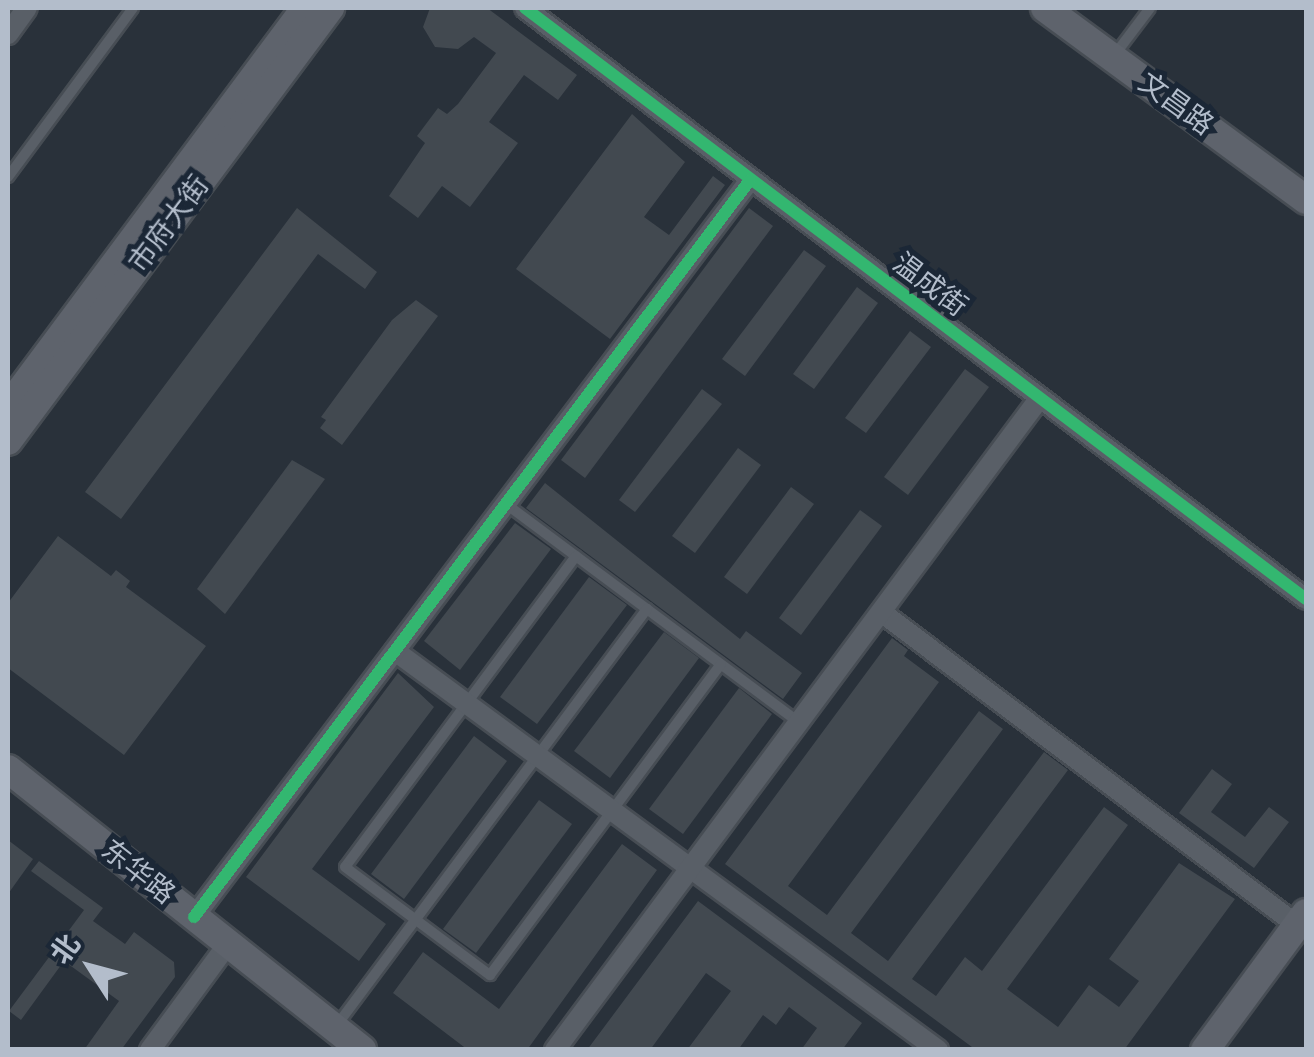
<!DOCTYPE html>
<html>
<head>
<meta charset="utf-8">
<style>
	body { margin:0 }
	#map { position:relative; width:1314px; height:1057px; overflow:hidden; background:#29313a; font-family:"Source Sans 3","Noto Sans SC",sans-serif }
	div>[style] { position:absolute }
	[style*='--x'] { left:calc(var(--x)*1px); top:calc(var(--y)*1px); width:calc(var(--w)*1px); rotate:calc(var(--a)*1deg) }
	.building>* { inset:0; background:#424950 }
	.roads { filter:drop-shadow(2px 0 #474d54) drop-shadow(-2px 0 #474d54) drop-shadow(0 2px #474d54) drop-shadow(0 -2px #474d54) }
	.lane>* { height:10px; margin:-5px; padding:0 5px; transform-origin:5px; border-radius:5px; background:#595f67 }
	.street>* { height:20px; margin:-10px; padding:0 10px; transform-origin:10px; border-radius:10px; background:#595f67 }
	.secondary>* { height:28px; margin:-14px; padding:0 14px; transform-origin:14px; border-radius:14px; background:#5e636c }
	.cycleway>* { height:12px; margin:-6px; padding:0 6px; transform-origin:6px; border-radius:6px; background:#33b770 }
	span { translate:-50% -50%; white-space:nowrap; text-align:center; line-height:1.15; -webkit-text-stroke:10px #1b2736; paint-order:stroke }
	.street-label { font-size:28px; color:#b3bdcb }
	.frame { position:absolute; inset:0; border:10px solid #b3bdcb; pointer-events:none }
	.north { position:absolute; left:40px; top:917px; width:100px; height:100px; -webkit-text-stroke:8px #1b2736; paint-order:stroke; rotate:306deg; font-size:28px; font-weight:700; line-height:40px; text-align:center; color:#b3bdcb }
	.north::after { content:''; display:block; margin:auto; width:35px; height:45px; background:#b3bdcb; clip-path:polygon(50% 0,100% 100%,50% 72%,0 100%) }
</style>
</head>
<body>
<div id="map">
	<div class="building">
		<div style="clip-path:polygon(430px 8px,487px 8px,577px 75px,558px 100px,524px 75px,489px 122px,518px 143px,470px 207px,442px 186px,418px 218px,389px 196px,425px 143px,417px 136px,438px 108px,447px 114px,458px 104px,496px 53px,474px 37px,458px 49px,435px 47px,423px 27px)"></div>
		<div style="clip-path:polygon(632px 114px,685px 162px,644px 217px,669px 235px,713px 176px,725px 185px,610px 339px,516px 269px)"></div>
		<div style="clip-path:polygon(297px 208px,377px 272px,365px 289px,318px 254px,121px 519px,85px 492px)"></div>
		<div style="clip-path:polygon(749px 208px,773px 226px,585px 478px,561px 460px)"></div>
		<div style="clip-path:polygon(804px 250px,826px 266px,745px 376px,722px 359px)"></div>
		<div style="clip-path:polygon(857px 287px,878px 303px,814px 389px,793px 374px)"></div>
		<div style="clip-path:polygon(416px 300px,438px 316px,342px 445px,320px 428px,326px 420px,321px 417px,392px 320px)"></div>
		<div style="clip-path:polygon(910px 331px,931px 347px,866px 433px,845px 418px)"></div>
		<div style="clip-path:polygon(965px 369px,989px 387px,908px 495px,884px 477px)"></div>
		<div style="clip-path:polygon(702px 389px,722px 404px,635px 512px,619px 500px)"></div>
		<div style="clip-path:polygon(738px 448px,761px 465px,695px 553px,672px 536px)"></div>
		<div style="clip-path:polygon(292px 460px,325px 479px,225px 614px,197px 589px)"></div>
		<div style="clip-path:polygon(545px 483px,740px 639px,746px 631px,802px 673px,783px 699px,526px 508px)"></div>
		<div style="clip-path:polygon(791px 487px,814px 504px,747px 594px,724px 577px)"></div>
		<div style="clip-path:polygon(860px 510px,882px 526px,801px 635px,779px 618px)"></div>
		<div style="clip-path:polygon(515px 523px,551px 549px,460px 670px,424px 641px)"></div>
		<div style="clip-path:polygon(58px 536px,111px 576px,116px 570px,130px 581px,126px 587px,206px 646px,124px 755px,8px 668px,8px 603px)"></div>
		<div style="clip-path:polygon(589px 577px,627px 605px,537px 724px,500px 697px)"></div>
		<div style="clip-path:polygon(664px 632px,699px 658px,610px 778px,574px 751px)"></div>
		<div style="clip-path:polygon(892px 638px,908px 650px,904px 656px,939px 682px,788px 886px,827px 915px,979px 711px,1003px 729px,851px 933px,888px 961px,1044px 752px,1068px 770px,912px 979px,936px 996px,965px 957px,982px 971px,1104px 807px,1128px 825px,1007px 989px,1058px 1027px,1089px 985px,1119px 1007px,1139px 981px,1109px 959px,1179px 863px,1235px 899px,1124px 1050px,976px 1050px,725px 864px)"></div>
		<div style="clip-path:polygon(398px 673px,434px 707px,312px 869px,386px 924px,359px 961px,246px 877px)"></div>
		<div style="clip-path:polygon(739px 688px,772px 714px,683px 834px,649px 809px)"></div>
		<div style="clip-path:polygon(474px 736px,507px 761px,404px 899px,371px 874px)"></div>
		<div style="clip-path:polygon(1212px 769px,1232px 784px,1211px 812px,1245px 837px,1269px 807px,1289px 822px,1254px 868px,1179px 813px)"></div>
		<div style="clip-path:polygon(539px 800px,572px 824px,476px 953px,443px 929px)"></div>
		<div style="clip-path:polygon(8px 840px,33px 859px,8px 894px)"></div>
		<div style="clip-path:polygon(622px 844px,657px 870px,527px 1050px,468px 1050px,393px 993px,423px 952px,499px 1009px)"></div>
		<div style="clip-path:polygon(39px 861px,103px 908px,93px 921px,125px 944px,134px 932px,174px 962px,175px 977px,121px 1050px,84px 1050px,119px 1001px,64px 961px,21px 1020px,9px 1011px,84px 910px,31px 871px)"></div>
		<div style="clip-path:polygon(698px 901px,862px 1023px,842px 1050px,801px 1050px,817px 1028px,789px 1007px,776px 1025px,763px 1015px,738px 1050px,687px 1050px,731px 991px,706px 973px,650px 1050px,587px 1050px)"></div>
	</div>
	<div class="roads">
		<div class="lane">
			<div style="--x:1113;--y:57;--w:61;--a:-52.9"></div>
			<div style="--x:8;--y:177;--w:210;--a:-53.5"></div>
			<div style="--x:506;--y:504;--w:365;--a:36.7"></div>
			<div style="--x:576;--y:556;--w:387;--a:126.6"></div>
			<div style="--x:345;--y:867;--w:181;--a:36.7"></div>
			<div style="--x:490;--y:975;--w:387;--a:-53.4"></div>
			<div style="--x:337;--y:1025;--w:519;--a:-53.31"></div>
		</div>
		<div class="street">
			<div style="--x:525;--y:8;--w:979;--a:37.12"></div>
			<div style="--x:8;--y:34;--w:32;--a:-54"></div>
			<div style="--x:881;--y:612;--w:521;--a:36.96"></div>
			<div style="--x:395;--y:651;--w:674;--a:36.31"></div>
			<div style="--x:194;--y:917;--w:923;--a:-52.97"></div>
			<div style="--x:150;--y:1050;--w:132;--a:-53.7"></div>
			<div style="--x:555;--y:1050;--w:811;--a:-53.37"></div>
		</div>
		<div class="secondary">
			<div style="--x:1045;--y:8;--w:324;--a:36.3"></div>
			<div style="--x:8;--y:407;--w:497;--a:-53.3"></div>
			<div style="--x:8;--y:441;--w:540;--a:-53.36"></div>
			<div style="--x:8;--y:769;--w:452;--a:38.4"></div>
			<div style="--x:1205;--y:1050;--w:170;--a:-53.6"></div>
		</div>
	</div>
	<div class="cycleway">
		<div style="--x:525;--y:8;--w:979;--a:37.12"></div>
		<div style="--x:194;--y:917;--w:923;--a:-52.97"></div>
	</div>
	<div class="street-label">
		<span style="left:1176px;top:104px;rotate:36deg">文昌路</span>
		<span style="left:169px;top:224px;rotate:-53deg">市府大街</span>
		<span style="left:930px;top:285px;rotate:37deg">温成街</span>
		<span style="left:138px;top:872px;rotate:38deg">东华路</span>
	</div>
	<div class="frame"></div>
	<div class="north">北</div>
</div>
</body>
</html>
